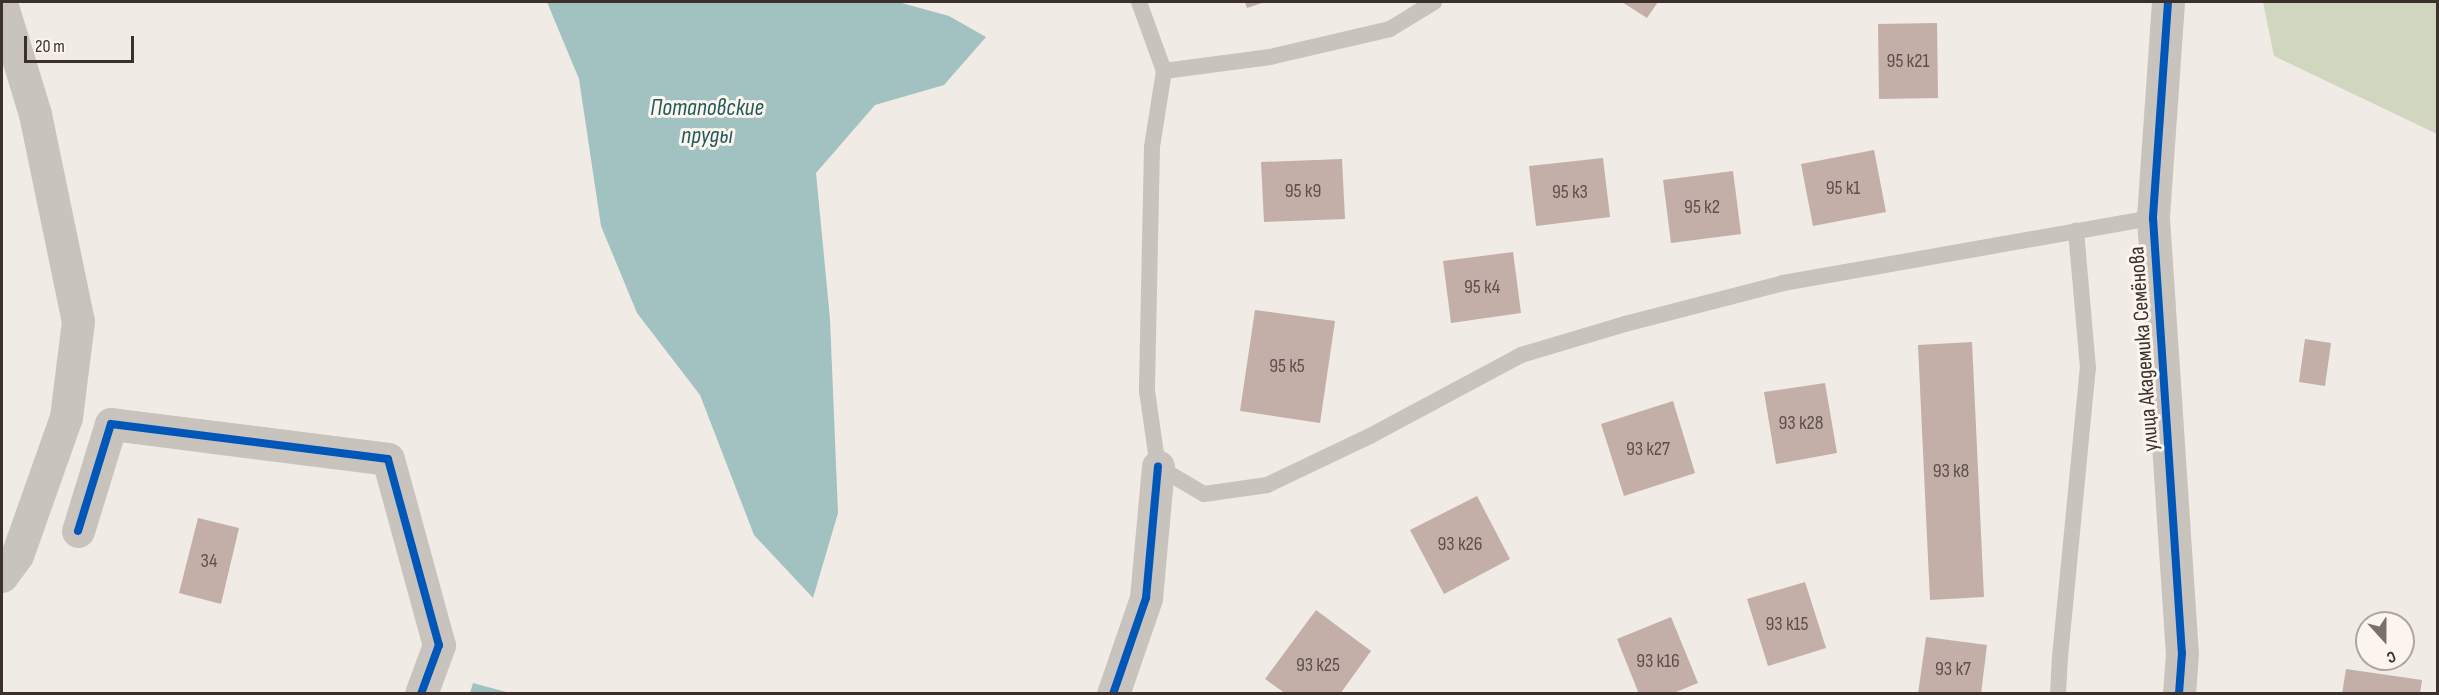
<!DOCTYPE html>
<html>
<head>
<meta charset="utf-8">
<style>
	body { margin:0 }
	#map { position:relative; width:2439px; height:695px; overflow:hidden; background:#f0ebe5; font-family:"Sofia Sans Condensed",sans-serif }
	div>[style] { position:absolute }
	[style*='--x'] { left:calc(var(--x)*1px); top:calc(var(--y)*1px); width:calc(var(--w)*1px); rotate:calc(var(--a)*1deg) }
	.green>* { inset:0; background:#d1d6bf }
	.water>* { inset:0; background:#a1c2c1 }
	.building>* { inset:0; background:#c3afa7 }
	.lane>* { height:16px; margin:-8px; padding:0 8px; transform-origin:8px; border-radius:8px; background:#c9c3be }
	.street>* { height:33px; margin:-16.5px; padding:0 16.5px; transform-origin:16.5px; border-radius:16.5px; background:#c9c3be }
	.cycleway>* { height:8px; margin:-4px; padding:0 4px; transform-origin:4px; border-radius:4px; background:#0057b8 }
	span { translate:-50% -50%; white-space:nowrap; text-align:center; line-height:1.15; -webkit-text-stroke:6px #fbf5ee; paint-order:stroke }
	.number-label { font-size:20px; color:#5d504a }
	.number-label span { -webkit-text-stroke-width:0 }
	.street-label { font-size:22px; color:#3b302b }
	.water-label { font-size:24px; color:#1f5a5e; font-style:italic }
	.frame { position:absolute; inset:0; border:3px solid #3b302b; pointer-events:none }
	.north { position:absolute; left:2355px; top:611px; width:60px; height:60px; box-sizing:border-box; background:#fbf5ee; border:2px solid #aea6a0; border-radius:50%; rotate:159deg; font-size:16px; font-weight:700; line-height:24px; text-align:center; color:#3b302b }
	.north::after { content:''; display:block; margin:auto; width:21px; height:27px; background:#7a716c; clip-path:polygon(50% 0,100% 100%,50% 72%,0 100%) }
	.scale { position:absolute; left:24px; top:36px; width:110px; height:27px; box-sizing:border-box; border:3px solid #3b302b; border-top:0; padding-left:8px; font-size:18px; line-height:21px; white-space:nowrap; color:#3b302b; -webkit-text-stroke:4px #fbf5ee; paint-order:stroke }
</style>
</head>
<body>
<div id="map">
	<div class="green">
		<div style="clip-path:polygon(2263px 2px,2437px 2px,2437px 134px,2274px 56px)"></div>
	</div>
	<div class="water">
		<div style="clip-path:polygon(547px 2px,898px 2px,949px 16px,986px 37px,944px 85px,875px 105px,816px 173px,830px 319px,838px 513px,813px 598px,754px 535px,700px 395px,637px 313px,601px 226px,579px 79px)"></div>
		<div style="clip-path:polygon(473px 683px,510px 693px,470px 693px)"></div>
	</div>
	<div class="building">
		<div style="clip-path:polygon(1245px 2px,1265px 2px,1247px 8px)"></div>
		<div style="clip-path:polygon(1622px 2px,1658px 2px,1647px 18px)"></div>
		<div style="clip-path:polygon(1937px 23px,1938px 98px,1879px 99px,1878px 24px)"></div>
		<div style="clip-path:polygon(1874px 150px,1886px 212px,1813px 226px,1801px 164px)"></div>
		<div style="clip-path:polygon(1603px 158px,1610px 217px,1536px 226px,1529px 166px)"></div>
		<div style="clip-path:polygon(1342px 159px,1345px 219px,1264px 222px,1261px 162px)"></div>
		<div style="clip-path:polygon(1733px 171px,1741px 234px,1671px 243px,1663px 180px)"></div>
		<div style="clip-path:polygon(1513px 252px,1521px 313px,1451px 323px,1443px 261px)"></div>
		<div style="clip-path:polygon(1255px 310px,1335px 321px,1320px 423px,1240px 411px)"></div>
		<div style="clip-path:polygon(2305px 339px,2331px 343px,2325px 386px,2299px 382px)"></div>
		<div style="clip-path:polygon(1972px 342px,1984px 597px,1930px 600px,1918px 345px)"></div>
		<div style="clip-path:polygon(1825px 383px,1837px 453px,1776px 464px,1764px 392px)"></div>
		<div style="clip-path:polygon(1673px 401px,1695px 473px,1624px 496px,1601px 424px)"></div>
		<div style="clip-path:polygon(1477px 496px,1510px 559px,1444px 594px,1410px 530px)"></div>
		<div style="clip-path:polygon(198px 518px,239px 528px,221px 604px,179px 593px)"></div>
		<div style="clip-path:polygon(1805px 582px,1826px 648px,1768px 666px,1747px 599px)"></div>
		<div style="clip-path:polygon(1316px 610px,1371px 651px,1340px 694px,1286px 694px,1265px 679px)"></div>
		<div style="clip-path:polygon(1671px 617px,1698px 683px,1671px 694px,1639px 694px,1617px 639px)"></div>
		<div style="clip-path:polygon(1926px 637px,1987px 645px,1981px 694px,1918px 694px)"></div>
		<div style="clip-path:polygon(2346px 669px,2422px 680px,2420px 694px,2342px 694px)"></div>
	</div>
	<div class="lane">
		<div style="--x:1139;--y:2;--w:73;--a:70.1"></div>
		<div style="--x:1164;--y:71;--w:77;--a:99"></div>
		<div style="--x:1152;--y:147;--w:244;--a:91.2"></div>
		<div style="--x:1147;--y:391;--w:77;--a:81.8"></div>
		<div style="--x:1158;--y:467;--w:53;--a:30.4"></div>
		<div style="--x:1204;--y:494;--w:64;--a:-8.1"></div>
		<div style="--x:1267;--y:485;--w:114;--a:-25.4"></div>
		<div style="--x:1370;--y:436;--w:171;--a:-28.2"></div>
		<div style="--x:1521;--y:355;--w:109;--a:-16.6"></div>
		<div style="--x:1625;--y:324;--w:163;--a:-14.5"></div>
		<div style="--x:1783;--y:283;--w:376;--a:-10"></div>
		<div style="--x:1164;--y:71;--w:107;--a:-7.5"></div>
		<div style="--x:1270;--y:57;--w:123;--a:-13.1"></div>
		<div style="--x:1390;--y:29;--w:52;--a:-31.5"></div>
		<div style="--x:2058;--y:694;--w:37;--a:-87"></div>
		<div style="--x:2060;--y:657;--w:290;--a:-84.5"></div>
		<div style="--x:2088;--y:368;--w:138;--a:-95"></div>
	</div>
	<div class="street">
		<div style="--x:2168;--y:2;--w:217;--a:94"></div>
		<div style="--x:2153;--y:218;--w:436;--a:86.2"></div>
		<div style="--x:2182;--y:653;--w:41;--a:94.2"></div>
		<div style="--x:2;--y:6;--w:113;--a:73"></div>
		<div style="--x:35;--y:114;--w:211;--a:78.3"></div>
		<div style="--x:78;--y:321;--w:97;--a:97.1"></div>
		<div style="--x:66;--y:417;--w:146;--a:109.5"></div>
		<div style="--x:17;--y:555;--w:26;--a:126"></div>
		<div style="--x:78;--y:531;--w:112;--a:-72.9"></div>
		<div style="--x:111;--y:424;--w:279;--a:7.2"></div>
		<div style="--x:388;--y:459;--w:193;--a:74.7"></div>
		<div style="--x:439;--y:645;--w:52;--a:110.2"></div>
		<div style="--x:1113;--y:694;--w:102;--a:-71"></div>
		<div style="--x:1146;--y:598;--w:132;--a:-84.8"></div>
	</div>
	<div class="cycleway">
		<div style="--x:2168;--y:2;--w:217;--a:94"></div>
		<div style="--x:2153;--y:218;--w:436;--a:86.2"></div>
		<div style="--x:2182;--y:653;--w:41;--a:94.2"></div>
		<div style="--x:78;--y:531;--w:112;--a:-72.9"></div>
		<div style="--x:111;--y:424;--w:279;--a:7.2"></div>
		<div style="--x:388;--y:459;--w:193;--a:74.7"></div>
		<div style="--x:439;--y:645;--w:52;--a:110.2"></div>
		<div style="--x:1113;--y:694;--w:102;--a:-71"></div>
		<div style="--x:1146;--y:598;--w:132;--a:-84.8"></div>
	</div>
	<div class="number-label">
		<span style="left:1908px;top:61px">95 к21</span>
		<span style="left:1843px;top:188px">95 к1</span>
		<span style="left:1303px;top:191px">95 к9</span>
		<span style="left:1570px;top:192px">95 к3</span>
		<span style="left:1702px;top:207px">95 к2</span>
		<span style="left:1482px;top:287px">95 к4</span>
		<span style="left:1287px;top:366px">95 к5</span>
		<span style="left:1801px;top:423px">93 к28</span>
		<span style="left:1648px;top:449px">93 к27</span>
		<span style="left:1951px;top:471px">93 к8</span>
		<span style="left:1460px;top:544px">93 к26</span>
		<span style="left:209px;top:561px">34</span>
		<span style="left:1787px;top:624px">93 к15</span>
		<span style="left:1658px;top:661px">93 к16</span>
		<span style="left:1318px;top:665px">93 к25</span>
		<span style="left:1953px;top:669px">93 к7</span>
	</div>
	<div class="street-label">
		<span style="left:2144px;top:349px;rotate:-94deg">улица Академика Семёнова</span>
	</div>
	<div class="water-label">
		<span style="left:707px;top:122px">Потаповские<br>пруды</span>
	</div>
	<div class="frame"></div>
	<div class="north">С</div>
	<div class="scale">20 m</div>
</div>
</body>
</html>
